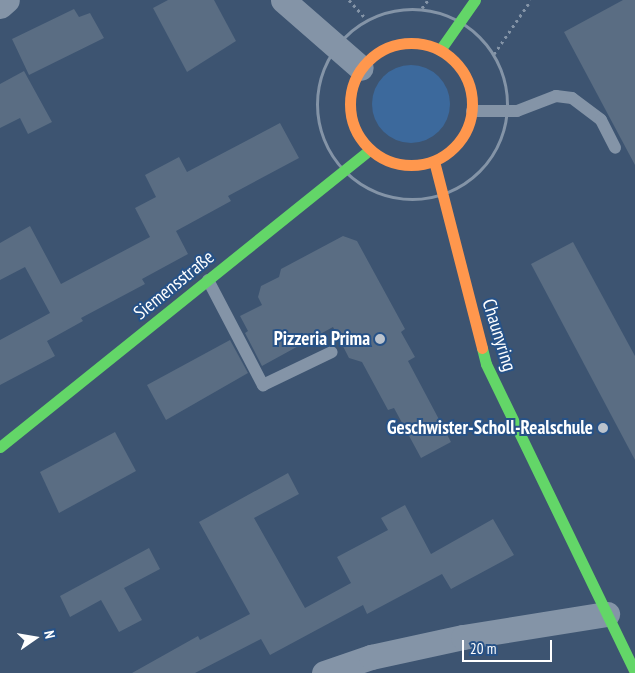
<!DOCTYPE html>
<html>
<head>
<meta charset="utf-8">
<style>
	body { margin:0 }
	#map { position:relative; width:635px; height:673px; overflow:hidden; background:#3d5471; font-family:"PT Sans Narrow",sans-serif }
	div>[style] { position:absolute }
	[style*='--x'] { left:calc(var(--x)*1px); top:calc(var(--y)*1px); width:calc(var(--w)*1px); rotate:calc(var(--a)*1deg) }
	.green>* { inset:0; background:#3c699c }
	.round { border-radius:50% }
	.building>* { inset:0; background:#5a6d83 }
	.path>* { height:3px; margin-top:-1.5px; transform-origin:0; background:repeating-linear-gradient(90deg,#8494a7 0 2.5px,transparent 0 6.5px) }
	.path>.ring { margin:-1.5px; padding:0; box-sizing:content-box; background:none; border:3px solid #8494a7; border-radius:50% }
	.lane>* { height:12px; margin:-6px; padding:0 6px; transform-origin:6px; border-radius:6px; background:#8494a7 }
	.street>* { height:25px; margin:-12.5px; padding:0 12.5px; transform-origin:12.5px; border-radius:12.5px; background:#8494a7 }
	.fast>* { height:11px; margin:-5.5px; padding:0 5.5px; transform-origin:5.5px; border-radius:5.5px; background:#63d668 }
	.slow>* { height:11px; margin:-5.5px; padding:0 5.5px; transform-origin:5.5px; border-radius:5.5px; background:#ff974d }
	.slow>.ring { margin:-5.5px; padding:0; box-sizing:content-box; background:none; border:11px solid #ff974d; border-radius:50% }
	.dots>* { width:14px; height:14px; translate:-50% -50%; box-sizing:border-box; border:2px solid #275287; border-radius:50% }
	span { translate:-50% -50%; white-space:nowrap; text-align:center; line-height:1.15; -webkit-text-stroke:4px #275287; paint-order:stroke }
	.street-label { font-size:19px; color:#fff }
	.poi-label { font-size:19px; color:#fff; font-weight:700 }
	.right { translate:-100% -50%; text-align:right }
	.north { position:absolute; left:10px; top:613px; width:50px; height:50px; -webkit-text-stroke:4px #275287; paint-order:stroke; rotate:77deg; font-size:14px; font-weight:700; line-height:20px; text-align:center; color:#fff }
	.north::after { content:''; display:block; margin:auto; width:18px; height:22px; background:#fff; clip-path:polygon(50% 0,100% 100%,50% 72%,0 100%) }
	.scale { position:absolute; left:462px; top:640px; width:90px; height:22px; box-sizing:border-box; border:2px solid #fff; border-top:0; padding-left:6px; font-size:15px; line-height:18px; white-space:nowrap; color:#fff; -webkit-text-stroke:4px #275287; paint-order:stroke }
</style>
</head>
<body>
<div id="map">
	<div class="green">
		<div class="round" style="left:372px;top:65px;width:78px;height:78px"></div>
	</div>
	<div class="building">
		<div style="clip-path:polygon(168px 0,214px 0,236px 41px,187px 72px,153px 8px)"></div>
		<div style="clip-path:polygon(623px 0,635px 0,635px 165px,564px 32px)"></div>
		<div style="clip-path:polygon(74px 9px,79px 17px,90px 13px,104px 38px,29px 75px,12px 39px)"></div>
		<div style="clip-path:polygon(24px 71px,52px 122px,28px 134px,20px 118px,0 128px,0 84px)"></div>
		<div style="clip-path:polygon(280px 123px,299px 158px,228px 196px,231px 201px,176px 231px,188px 254px,142px 279px,145px 284px,81px 318px,83px 321px,47px 341px,55px 356px,0 385px,0 340px,50px 313px,25px 267px,0 280px,0 243px,30px 226px,61px 284px,150px 237px,135px 208px,156px 197px,145px 175px,179px 157px,187px 172px)"></div>
		<div style="clip-path:polygon(343px 236px,357px 241px,405px 329px,401px 332px,415px 357px,408px 361px,451px 442px,421px 458px,394px 408px,388px 410px,362px 362px,349px 358px,333px 327px,262px 366px,245px 333px,248px 331px,240px 316px,262px 305px,258px 297px,261px 286px,279px 277px,281px 269px)"></div>
		<div style="clip-path:polygon(573px 242px,635px 356px,635px 460px,531px 264px)"></div>
		<div style="clip-path:polygon(230px 340px,248px 373px,166px 420px,147px 385px)"></div>
		<div style="clip-path:polygon(115px 432px,136px 471px,59px 513px,40px 472px)"></div>
		<div style="clip-path:polygon(288px 473px,299px 494px,254px 518px,305px 608px,351px 583px,337px 557px,388px 530px,381px 518px,405px 505px,431px 554px,493px 519px,514px 555px,451px 589px,442px 574px,367px 614px,363px 605px,270px 655px,261px 639px,195px 673px,132px 673px,198px 636px,200px 640px,250px 614px,199px 522px)"></div>
		<div style="clip-path:polygon(149px 548px,160px 569px,124px 588px,142px 620px,119px 632px,101px 600px,70px 617px,60px 596px)"></div>
	</div>
	<div class="path">
		<div style="--x:349;--y:0;--w:25;--a:48"></div>
		<div style="--x:422;--y:8;--w:10;--a:-53"></div>
		<div class="ring" style="left:317px;top:9px;width:187px;height:187px"></div>
		<div style="--x:494;--y:54;--w:65;--a:-55.6"></div>
	</div>
	<div class="lane">
		<div style="--x:472;--y:111;--w:45;--a:0"></div>
		<div style="--x:517;--y:111;--w:42;--a:-21"></div>
		<div style="--x:556;--y:96;--w:16;--a:7"></div>
		<div style="--x:572;--y:98;--w:36;--a:37"></div>
		<div style="--x:601;--y:120;--w:31;--a:63"></div>
		<div style="--x:208;--y:280;--w:119;--a:62.4"></div>
		<div style="--x:263;--y:385;--w:76;--a:-25.6"></div>
	</div>
	<div class="street">
		<div style="--x:283;--y:0;--w:103;--a:41.1"></div>
		<div style="--x:0;--y:6;--w:9;--a:-41"></div>
		<div style="--x:324;--y:673;--w:50;--a:-18.8"></div>
		<div style="--x:371;--y:657;--w:94;--a:-12.3"></div>
		<div style="--x:463;--y:637;--w:146;--a:-9.1"></div>
	</div>
	<div class="fast">
		<div style="--x:440;--y:50;--w:61;--a:-55"></div>
		<div style="--x:482;--y:348;--w:16;--a:76"></div>
		<div style="--x:486;--y:364;--w:342;--a:64.2"></div>
		<div style="--x:0;--y:447;--w:474;--a:-38.8"></div>
	</div>
	<div class="slow">
		<div class="ring" style="left:350px;top:43px;width:111px;height:111px"></div>
		<div style="--x:434;--y:161;--w:193;--a:75.6"></div>
	</div>
	<div class="dots">
		<div style="left:380px;top:339px;background:#bbc3cd"></div>
		<div style="left:603px;top:428px;background:#bbc3cd"></div>
	</div>
	<div class="street-label">
		<span style="left:174px;top:285px;rotate:-39deg">Siemensstraße</span>
		<span style="left:499px;top:335px;rotate:73deg">Chaunyring</span>
	</div>
	<div class="poi-label">
		<span class="right" style="left:370px;top:339px">Pizzeria Prima</span>
		<span class="right" style="left:593px;top:428px">Geschwister-Scholl-Realschule</span>
	</div>
	<div class="north">N</div>
	<div class="scale">20 m</div>
</div>
</body>
</html>
